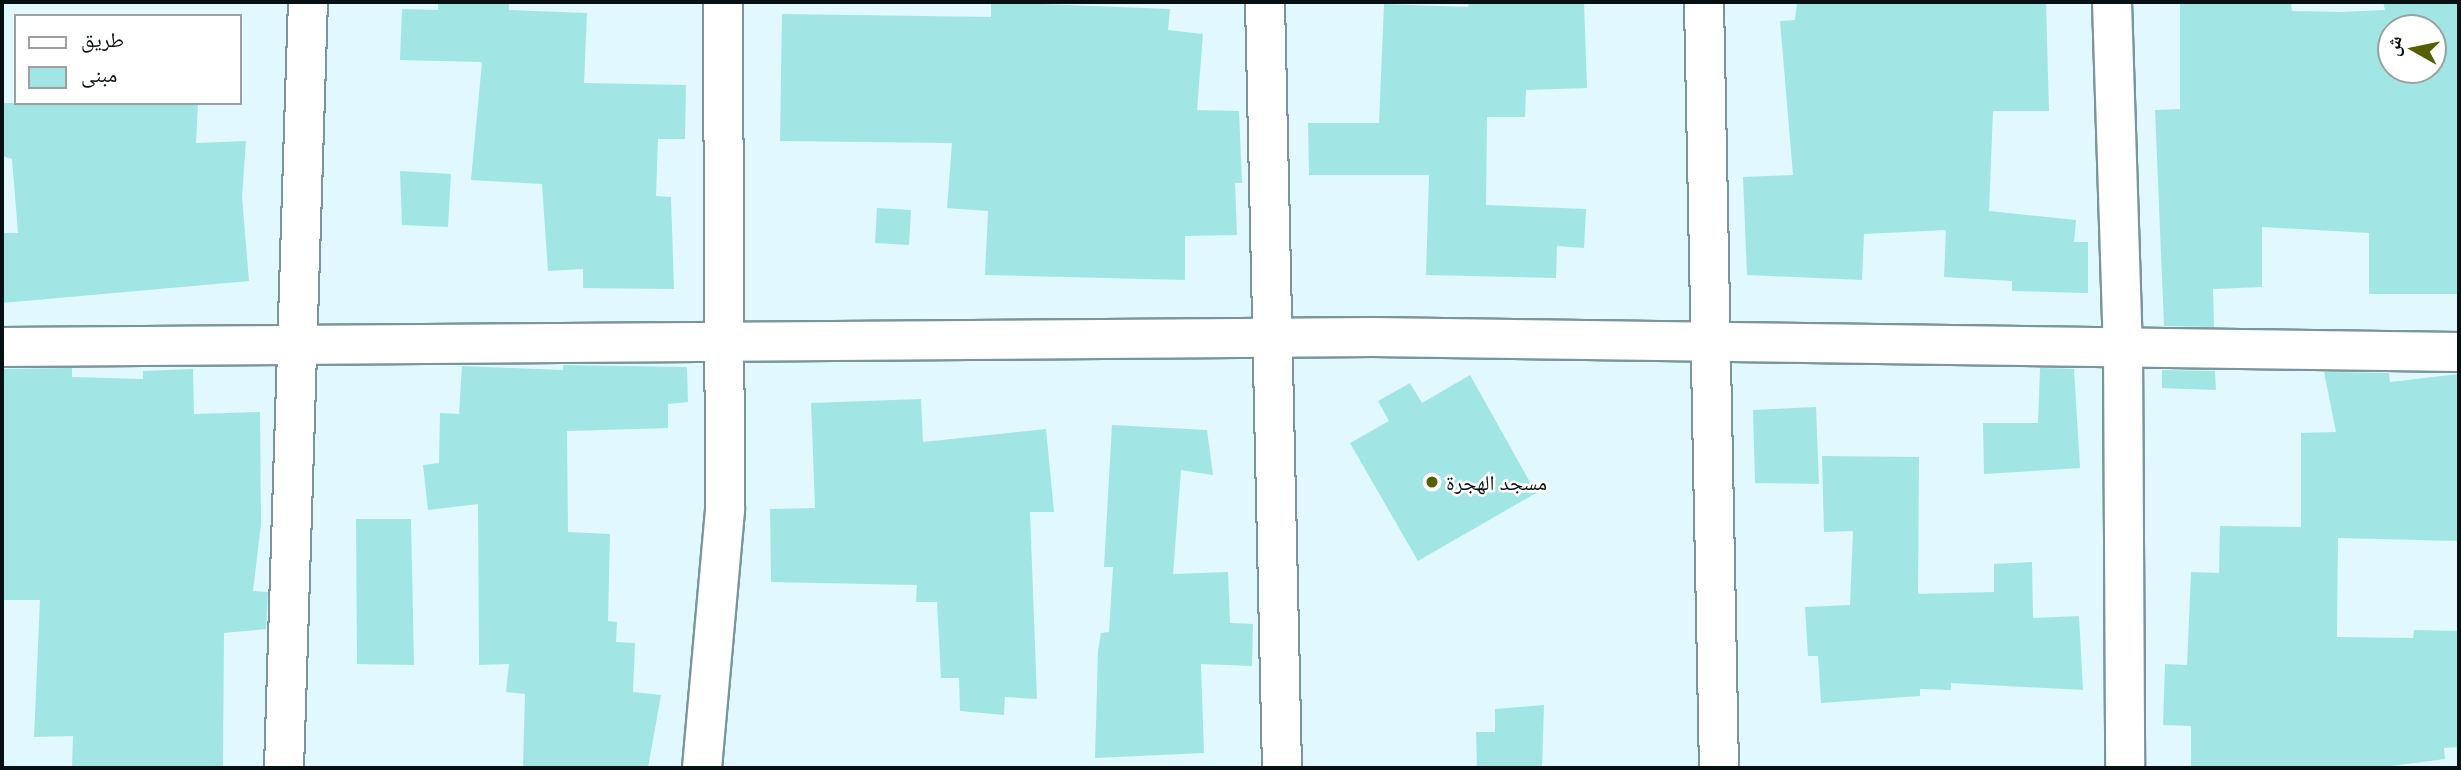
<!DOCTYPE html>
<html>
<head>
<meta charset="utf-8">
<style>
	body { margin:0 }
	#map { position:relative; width:2461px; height:770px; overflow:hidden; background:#e0f8fe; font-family:"Golos Text","Noto Naskh Arabic",sans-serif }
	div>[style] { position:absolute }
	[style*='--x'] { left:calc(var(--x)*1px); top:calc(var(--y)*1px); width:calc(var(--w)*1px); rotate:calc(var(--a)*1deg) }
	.building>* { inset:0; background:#a1e6e5 }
	.roads { filter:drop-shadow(2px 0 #7a959c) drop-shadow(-2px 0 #7a959c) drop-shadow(0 2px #7a959c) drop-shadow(0 -2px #7a959c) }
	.street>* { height:38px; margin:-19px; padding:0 19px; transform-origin:19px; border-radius:19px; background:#fff }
	.dots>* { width:19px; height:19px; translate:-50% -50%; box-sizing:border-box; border:4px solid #fff; border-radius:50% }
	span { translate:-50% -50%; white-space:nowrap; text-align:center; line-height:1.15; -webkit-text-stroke:5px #fff; paint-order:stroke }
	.poi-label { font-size:21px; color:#071113 }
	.left { translate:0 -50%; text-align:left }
	.frame { position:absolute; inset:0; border:4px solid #071113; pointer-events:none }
	.legend { position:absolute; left:14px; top:14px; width:228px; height:91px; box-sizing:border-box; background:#fff; border:2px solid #9ca0a1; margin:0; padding:9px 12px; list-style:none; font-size:21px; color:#071113 }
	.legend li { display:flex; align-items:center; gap:14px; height:35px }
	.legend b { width:35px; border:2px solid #9ca0a1 }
	.north { position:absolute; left:2377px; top:14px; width:70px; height:70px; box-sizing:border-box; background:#fff; border:2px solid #9ca0a1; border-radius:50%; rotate:279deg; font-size:19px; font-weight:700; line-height:28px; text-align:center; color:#071113 }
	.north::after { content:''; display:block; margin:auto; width:24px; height:32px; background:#546000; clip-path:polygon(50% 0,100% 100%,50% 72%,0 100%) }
</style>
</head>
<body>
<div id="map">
	<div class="building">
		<div style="clip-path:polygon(438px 2px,509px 2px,509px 10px,587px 13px,584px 83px,686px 85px,685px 139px,658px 139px,656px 196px,671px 197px,674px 289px,583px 288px,583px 269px,548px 271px,542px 184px,471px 180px,482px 62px,400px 60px,402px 9px,438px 10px)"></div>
		<div style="clip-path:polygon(991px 2px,1170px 9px,1168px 30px,1203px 34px,1197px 110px,1239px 111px,1242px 183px,1235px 183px,1237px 235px,1185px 236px,1185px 280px,985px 275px,988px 211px,947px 208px,952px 143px,780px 141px,782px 14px,991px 17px)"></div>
		<div style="clip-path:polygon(1469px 2px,1584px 2px,1587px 88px,1526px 90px,1525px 117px,1487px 117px,1486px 205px,1586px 209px,1584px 248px,1557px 246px,1556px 278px,1426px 275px,1429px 175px,1309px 175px,1308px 123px,1379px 123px,1384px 4px,1468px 7px)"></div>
		<div style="clip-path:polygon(1797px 2px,2046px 2px,2049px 111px,1993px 111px,1989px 211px,2076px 220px,2074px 242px,2088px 242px,2088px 293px,2012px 291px,2012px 281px,1944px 277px,1946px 230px,1864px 234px,1862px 280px,1747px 275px,1743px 177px,1793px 175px,1780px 21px,1795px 20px)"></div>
		<div style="clip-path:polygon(evenodd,2180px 2px,2291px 2px,2292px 11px,2341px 12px,2385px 10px,2383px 2px,2459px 2px,2459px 294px,2369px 294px,2369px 233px,2262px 227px,2262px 287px,2213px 289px,2214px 327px,2164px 326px,2155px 110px,2180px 109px,2180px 2px,2391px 28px,2433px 28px,2433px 70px,2391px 70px,2391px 28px)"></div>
		<div style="clip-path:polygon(2px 103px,198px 103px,196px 143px,246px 141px,242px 197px,249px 281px,2px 303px,2px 233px,18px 233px,12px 159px,2px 156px)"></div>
		<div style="clip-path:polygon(400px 171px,451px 174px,448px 227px,402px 225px)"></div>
		<div style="clip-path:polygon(877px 208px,911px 210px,909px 245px,875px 243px)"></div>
		<div style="clip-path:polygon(563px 365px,687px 367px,688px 402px,668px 404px,668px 428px,567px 431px,568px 532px,610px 534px,608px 621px,617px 622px,616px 642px,635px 643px,633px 692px,661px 695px,648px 768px,523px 768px,525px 694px,506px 692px,509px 664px,479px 665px,478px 504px,428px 510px,423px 465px,439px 463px,440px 413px,459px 414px,462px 366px,563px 370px)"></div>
		<div style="clip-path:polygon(72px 368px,72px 377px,143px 379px,143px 371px,193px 369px,194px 414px,260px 412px,261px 524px,253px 591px,268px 592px,266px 629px,224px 633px,223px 768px,72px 768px,73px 736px,34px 737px,40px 600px,2px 600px,2px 369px)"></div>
		<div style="clip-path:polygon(2040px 368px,2074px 369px,2080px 468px,1984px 474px,1983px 423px,2038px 423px)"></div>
		<div style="clip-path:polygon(2162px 370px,2215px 371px,2216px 390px,2162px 388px)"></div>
		<div style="clip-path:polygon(2324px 372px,2389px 373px,2390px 382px,2459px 374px,2459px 541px,2338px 538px,2337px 637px,2413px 638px,2414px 630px,2459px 631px,2459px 747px,2444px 748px,2445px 759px,2376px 768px,2191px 768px,2191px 726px,2163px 725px,2165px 664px,2187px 665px,2191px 572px,2219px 573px,2220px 526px,2301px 527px,2301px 433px,2336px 432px)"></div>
		<div style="clip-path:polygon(1470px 375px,1536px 493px,1418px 561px,1350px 443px,1389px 421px,1378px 401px,1410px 383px,1422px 403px)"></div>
		<div style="clip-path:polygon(921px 399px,923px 442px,1046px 429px,1054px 512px,1030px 512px,1037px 699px,1005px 697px,1004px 715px,960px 711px,959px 678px,941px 678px,937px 602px,916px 602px,917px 585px,771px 582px,770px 509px,815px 508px,811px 403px)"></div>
		<div style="clip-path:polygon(1816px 407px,1819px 484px,1755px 483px,1753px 410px)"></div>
		<div style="clip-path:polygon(1112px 425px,1207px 430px,1213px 475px,1181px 470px,1173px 574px,1228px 572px,1230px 623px,1253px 624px,1252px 666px,1201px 664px,1204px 753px,1095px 758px,1098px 651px,1101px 633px,1109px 632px,1113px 567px,1104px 567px)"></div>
		<div style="clip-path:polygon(1822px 456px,1919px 457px,1918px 594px,1994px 592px,1994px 564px,2032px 562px,2033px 618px,2079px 616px,2083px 690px,1951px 683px,1951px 690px,1920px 689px,1920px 696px,1821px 703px,1818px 656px,1808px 656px,1805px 607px,1850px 605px,1853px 531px,1824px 532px)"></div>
		<div style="clip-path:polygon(356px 519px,411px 519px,414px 665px,357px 664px)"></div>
		<div style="clip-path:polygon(1544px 705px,1542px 768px,1477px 768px,1476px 732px,1495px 732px,1495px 709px)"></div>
	</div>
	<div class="roads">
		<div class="street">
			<div style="--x:1265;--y:2;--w:766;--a:88.73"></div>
			<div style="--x:1704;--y:2;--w:766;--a:88.88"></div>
			<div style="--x:2112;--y:2;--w:346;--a:88.2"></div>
			<div style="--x:2123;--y:348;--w:420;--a:89.7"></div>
			<div style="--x:2;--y:347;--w:1371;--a:-0.42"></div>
			<div style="--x:1373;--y:337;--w:1086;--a:0.79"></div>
			<div style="--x:284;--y:768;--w:766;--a:-88.21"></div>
			<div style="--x:702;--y:768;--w:259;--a:-84.9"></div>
			<div style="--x:725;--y:510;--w:508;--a:-90.23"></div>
		</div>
	</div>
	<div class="dots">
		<div style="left:1432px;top:482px;background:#546000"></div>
	</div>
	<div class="poi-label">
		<span class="left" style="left:1446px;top:482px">مسجد الهجرة</span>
	</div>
	<div class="frame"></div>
	<ul class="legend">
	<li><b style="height:9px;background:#fff"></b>طريق</li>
	<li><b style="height:19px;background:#a1e6e5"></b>مبنى</li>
	</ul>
	<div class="north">ش</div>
</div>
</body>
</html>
